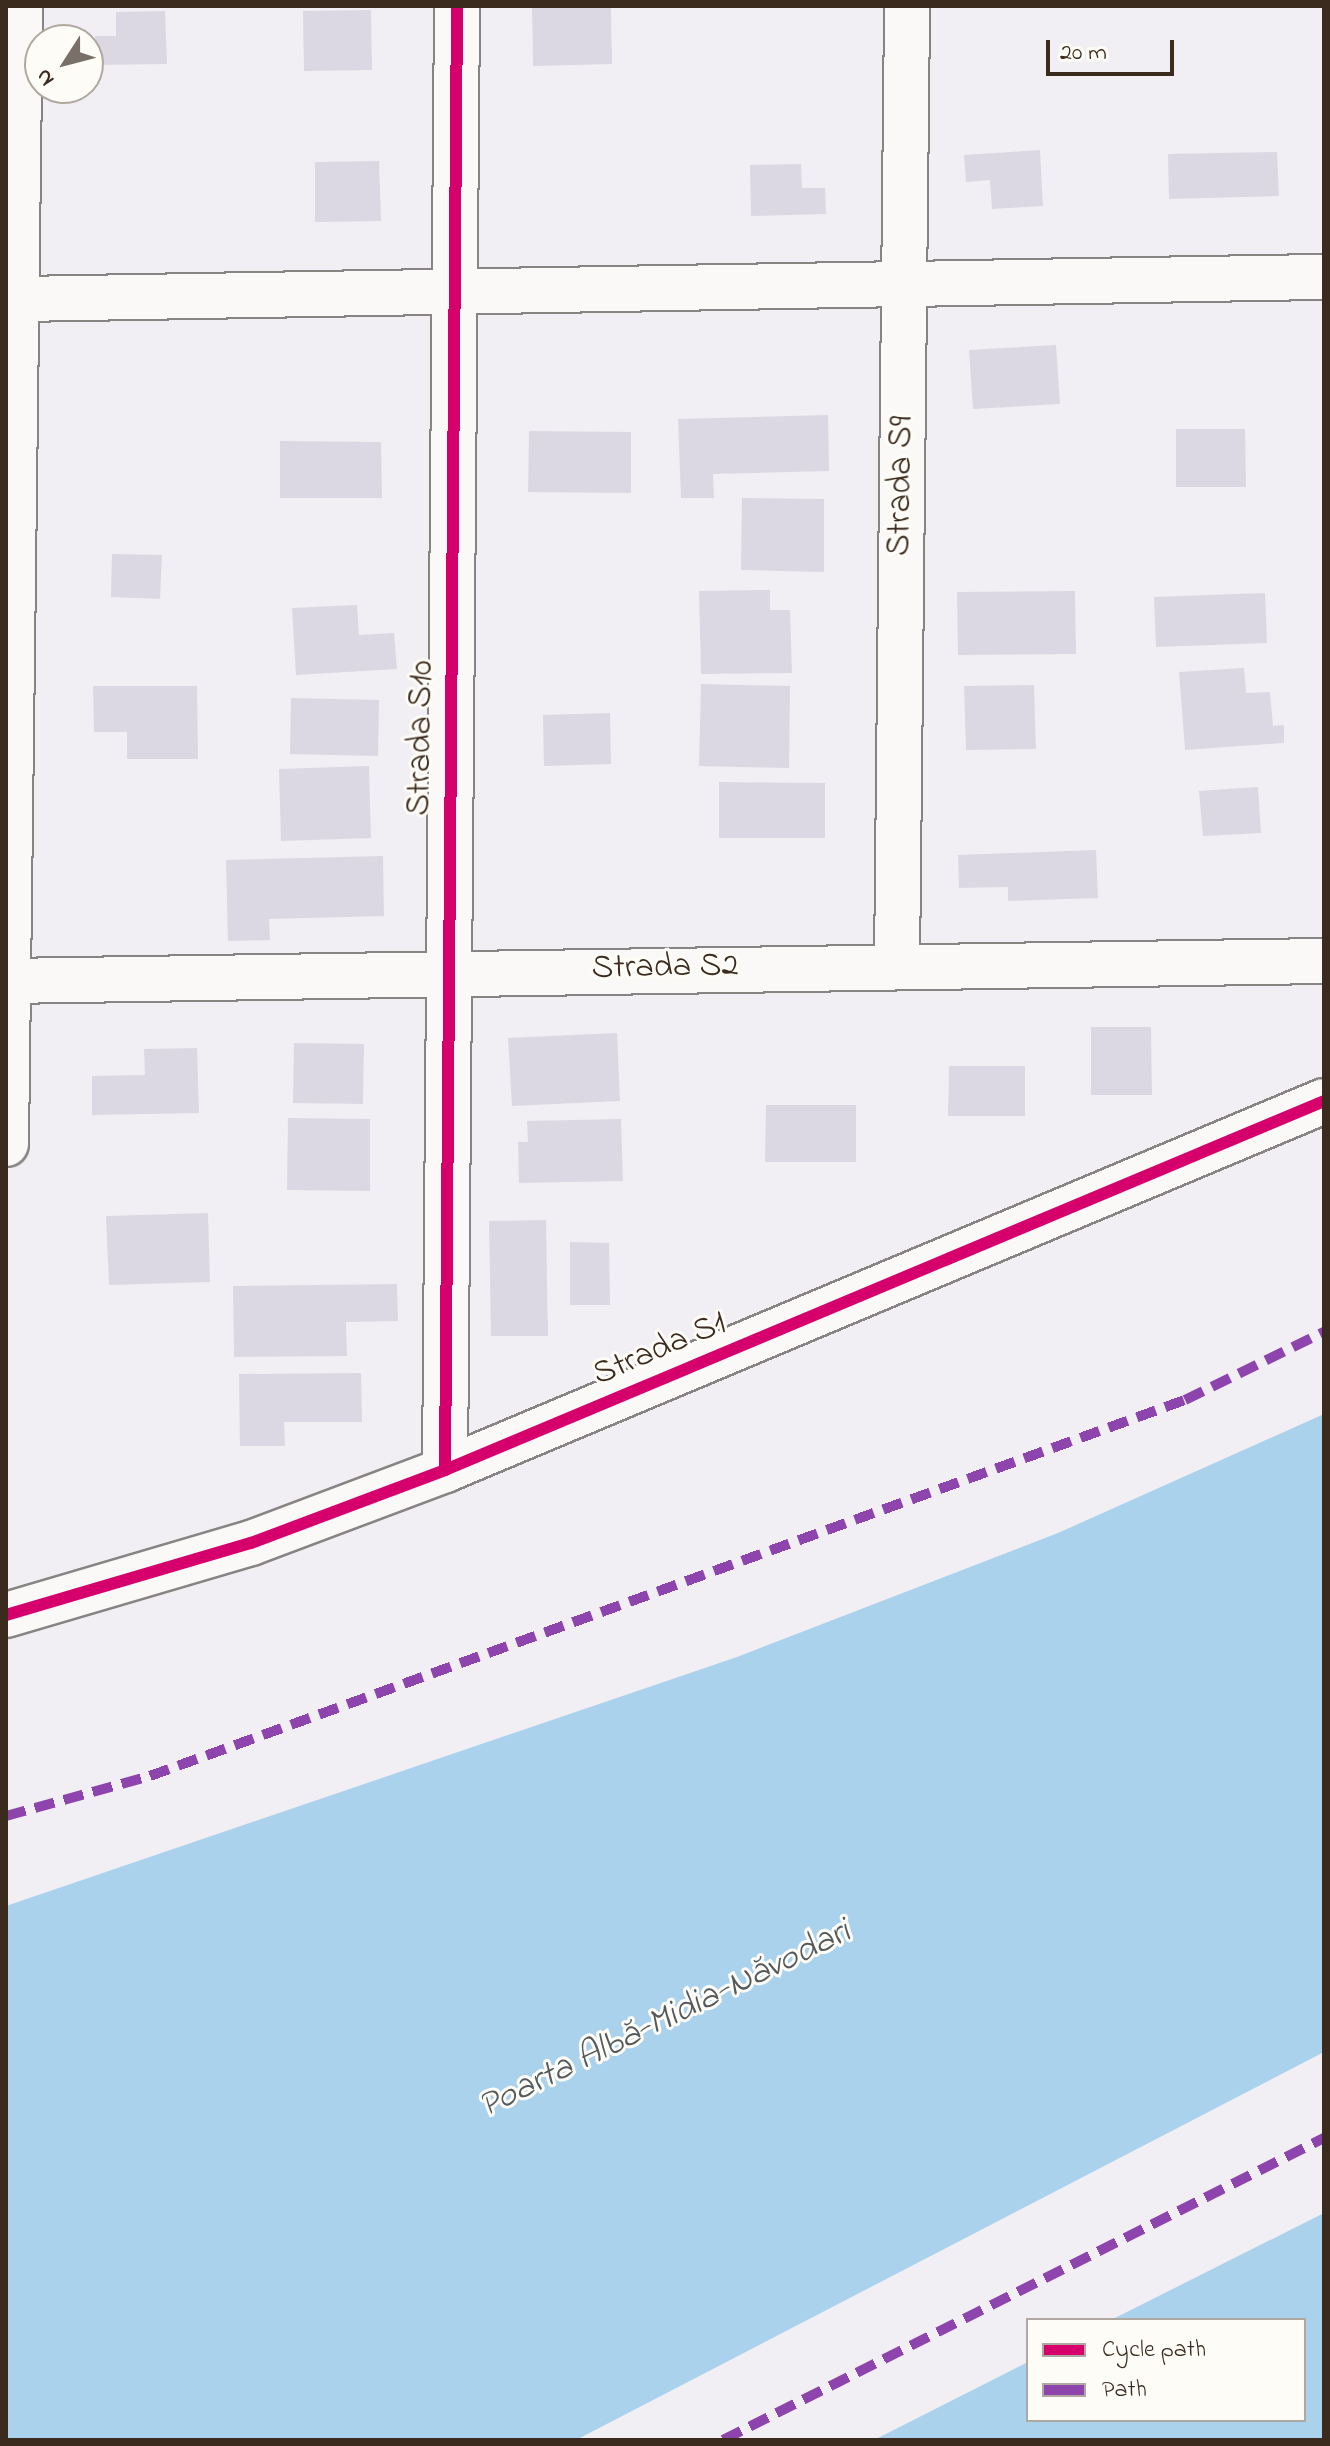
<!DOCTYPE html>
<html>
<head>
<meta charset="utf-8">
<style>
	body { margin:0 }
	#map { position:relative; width:1330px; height:2446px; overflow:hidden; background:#f1eff3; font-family:"Indie Flower",sans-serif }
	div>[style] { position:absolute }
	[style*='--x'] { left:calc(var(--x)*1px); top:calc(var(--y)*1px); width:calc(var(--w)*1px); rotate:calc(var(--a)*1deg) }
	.water>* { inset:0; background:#aad2ed }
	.building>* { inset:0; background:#dcd8e3 }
	.roads { filter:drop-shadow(2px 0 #888483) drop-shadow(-2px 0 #888483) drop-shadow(0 2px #888483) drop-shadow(0 -2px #888483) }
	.minor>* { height:44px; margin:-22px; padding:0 22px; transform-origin:22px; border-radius:22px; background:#faf9f8 }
	.quiet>* { height:10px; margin-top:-5px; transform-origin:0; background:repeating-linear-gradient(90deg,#8e44ad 0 20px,transparent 0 30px) }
	.cycleway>* { height:12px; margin:-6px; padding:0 6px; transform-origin:6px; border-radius:6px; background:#d6006c }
	span { translate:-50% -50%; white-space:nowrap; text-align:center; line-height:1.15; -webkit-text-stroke:6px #fdfcf7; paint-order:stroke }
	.street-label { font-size:34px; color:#3b2a1e }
	.water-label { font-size:36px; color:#53595c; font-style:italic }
	.frame { position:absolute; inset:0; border:8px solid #3b2a1e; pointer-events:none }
	.legend { position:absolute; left:1026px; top:2318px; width:280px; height:104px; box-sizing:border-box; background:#fdfcf7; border:2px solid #afa8a0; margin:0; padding:10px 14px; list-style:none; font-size:24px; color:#3b2a1e }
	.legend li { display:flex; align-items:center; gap:16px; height:40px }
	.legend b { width:40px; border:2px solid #afa8a0 }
	.north { position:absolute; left:24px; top:24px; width:80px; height:80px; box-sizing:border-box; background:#fdfcf7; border:2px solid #afa8a0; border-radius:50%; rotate:234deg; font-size:22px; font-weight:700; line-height:32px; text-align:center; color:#3b2a1e }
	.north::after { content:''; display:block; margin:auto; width:28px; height:36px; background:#7b6f69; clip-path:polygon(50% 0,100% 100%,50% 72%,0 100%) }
	.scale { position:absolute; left:1046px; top:40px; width:128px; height:36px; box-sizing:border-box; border:4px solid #3b2a1e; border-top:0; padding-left:10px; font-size:24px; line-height:28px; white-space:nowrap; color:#3b2a1e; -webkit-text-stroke:6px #fdfcf7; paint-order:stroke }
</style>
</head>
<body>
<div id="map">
	<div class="water">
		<div style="clip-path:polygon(1324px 1414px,1324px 2052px,576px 2440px,6px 2440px,6px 1906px,737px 1657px,1058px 1533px)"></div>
		<div style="clip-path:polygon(1324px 2213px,1324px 2440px,874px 2440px,1028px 2362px,1028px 2420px,1304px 2420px,1304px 2320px,1111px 2320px)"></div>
	</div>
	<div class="building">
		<div style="clip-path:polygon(532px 6px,611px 6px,612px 64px,533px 66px)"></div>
		<div style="clip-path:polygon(371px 10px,372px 70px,304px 71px,303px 11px)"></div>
		<div style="clip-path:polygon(165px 11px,167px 64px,96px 65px,95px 36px,116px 36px,116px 12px)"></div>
		<div style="clip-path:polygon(1040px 150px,1043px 206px,992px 209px,990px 180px,966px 182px,964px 155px)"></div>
		<div style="clip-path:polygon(1277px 152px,1279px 196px,1169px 199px,1168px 154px)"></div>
		<div style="clip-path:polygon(379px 161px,381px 221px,315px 222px,315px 162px)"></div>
		<div style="clip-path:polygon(801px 164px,802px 188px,825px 188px,826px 214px,751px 216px,750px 165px)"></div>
		<div style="clip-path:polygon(1056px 345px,1060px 404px,973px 409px,969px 350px)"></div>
		<div style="clip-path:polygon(828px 415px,829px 471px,713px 474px,714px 498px,681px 498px,678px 419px)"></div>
		<div style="clip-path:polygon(1176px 429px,1245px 429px,1246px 487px,1176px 487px)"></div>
		<div style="clip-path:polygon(529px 431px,631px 432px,631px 493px,528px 492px)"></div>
		<div style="clip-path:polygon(280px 441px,381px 442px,382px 498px,280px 498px)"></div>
		<div style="clip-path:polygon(742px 498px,824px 499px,824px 572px,741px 570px)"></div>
		<div style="clip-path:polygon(112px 554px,162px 555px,160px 599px,111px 597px)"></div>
		<div style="clip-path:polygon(770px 590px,770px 610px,790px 610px,792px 673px,701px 674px,699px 591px)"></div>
		<div style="clip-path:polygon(1075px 591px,1076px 654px,958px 655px,957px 592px)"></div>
		<div style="clip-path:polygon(1265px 593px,1267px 643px,1156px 647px,1154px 597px)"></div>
		<div style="clip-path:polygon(357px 605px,359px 635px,394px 633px,397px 669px,296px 675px,292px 608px)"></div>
		<div style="clip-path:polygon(1244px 668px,1246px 693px,1270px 692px,1273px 726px,1284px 725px,1284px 743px,1185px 750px,1179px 672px)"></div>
		<div style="clip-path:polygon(701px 684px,790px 686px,789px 768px,699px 766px)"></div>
		<div style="clip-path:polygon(1034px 685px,1036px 749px,966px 750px,964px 686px)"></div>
		<div style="clip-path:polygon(93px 686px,197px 686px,198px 759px,127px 759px,127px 732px,94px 732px)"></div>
		<div style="clip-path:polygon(291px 698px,379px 700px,378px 756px,290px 754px)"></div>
		<div style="clip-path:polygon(610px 713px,611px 764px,544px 766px,543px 715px)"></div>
		<div style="clip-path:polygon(369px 766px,371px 838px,281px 841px,279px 769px)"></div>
		<div style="clip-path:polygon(719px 782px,825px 783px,825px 838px,719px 838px)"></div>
		<div style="clip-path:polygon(1258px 787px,1261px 833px,1203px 836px,1199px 791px)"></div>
		<div style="clip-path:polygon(1096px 850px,1098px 898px,1008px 901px,1008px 887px,959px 888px,958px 855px)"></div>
		<div style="clip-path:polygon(383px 856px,384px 916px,269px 919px,270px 940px,228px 941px,226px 860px)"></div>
		<div style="clip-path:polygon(1091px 1027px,1151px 1027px,1152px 1095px,1091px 1095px)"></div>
		<div style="clip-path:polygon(617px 1033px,620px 1101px,512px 1106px,508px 1038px)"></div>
		<div style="clip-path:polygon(294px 1043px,364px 1044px,363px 1104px,293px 1103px)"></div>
		<div style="clip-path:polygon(197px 1048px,199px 1113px,92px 1115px,92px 1076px,145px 1075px,144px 1049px)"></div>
		<div style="clip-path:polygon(949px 1066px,1025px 1066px,1025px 1116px,948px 1116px)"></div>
		<div style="clip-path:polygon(766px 1105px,856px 1105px,856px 1162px,765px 1162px)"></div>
		<div style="clip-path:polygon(288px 1118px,370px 1119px,370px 1191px,287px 1190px)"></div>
		<div style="clip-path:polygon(621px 1119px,623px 1181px,519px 1183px,518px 1142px,528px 1142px,527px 1121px)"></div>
		<div style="clip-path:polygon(208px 1213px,210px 1282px,109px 1285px,106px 1216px)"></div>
		<div style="clip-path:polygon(546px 1220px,548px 1336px,491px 1336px,489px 1221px)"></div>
		<div style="clip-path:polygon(570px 1242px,609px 1243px,610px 1305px,570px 1305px)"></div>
		<div style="clip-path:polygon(397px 1284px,398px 1321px,346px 1322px,347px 1356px,234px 1357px,233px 1286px)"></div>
		<div style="clip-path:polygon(361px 1373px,362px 1422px,284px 1422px,285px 1446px,240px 1446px,239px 1374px)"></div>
	</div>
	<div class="roads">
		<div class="minor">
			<div style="--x:20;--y:299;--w:1304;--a:-0.97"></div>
			<div style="--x:897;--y:965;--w:959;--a:-89.4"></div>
			<div style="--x:6;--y:981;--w:1318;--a:-0.87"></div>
			<div style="--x:6;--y:1144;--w:1138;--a:-89.3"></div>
			<div style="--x:445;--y:1470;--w:1464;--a:-89.53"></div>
			<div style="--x:6;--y:1615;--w:255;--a:-16.4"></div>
			<div style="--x:251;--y:1543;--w:207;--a:-20.6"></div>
			<div style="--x:445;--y:1470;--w:953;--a:-22.77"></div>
		</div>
	</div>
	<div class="quiet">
		<div style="--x:6;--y:1816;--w:149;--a:-15.5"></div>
		<div style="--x:150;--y:1776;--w:1101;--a:-19.97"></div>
		<div style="--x:1185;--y:1400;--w:155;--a:-26.1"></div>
		<div style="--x:723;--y:2440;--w:673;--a:-26.68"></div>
	</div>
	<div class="cycleway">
		<div style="--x:445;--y:1470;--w:1464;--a:-89.53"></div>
		<div style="--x:6;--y:1615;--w:255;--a:-16.4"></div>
		<div style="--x:251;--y:1543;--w:207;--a:-20.6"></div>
		<div style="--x:445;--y:1470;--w:953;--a:-22.77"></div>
	</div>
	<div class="street-label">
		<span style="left:902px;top:486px;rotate:-89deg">Strada S9</span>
		<span style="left:422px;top:738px;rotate:-89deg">Strada S10</span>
		<span style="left:665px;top:968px;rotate:-1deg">Strada S2</span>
		<span style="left:660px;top:1350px;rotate:-23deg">Strada S1</span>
	</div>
	<div class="water-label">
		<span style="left:665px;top:2020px;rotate:-26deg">Poarta Albă-Midia-Năvodari</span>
	</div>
	<div class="frame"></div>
	<ul class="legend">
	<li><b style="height:10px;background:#d6006c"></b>Cycle path</li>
	<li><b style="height:10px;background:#8e44ad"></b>Path</li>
	</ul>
	<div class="north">N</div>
	<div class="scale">20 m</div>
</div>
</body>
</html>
